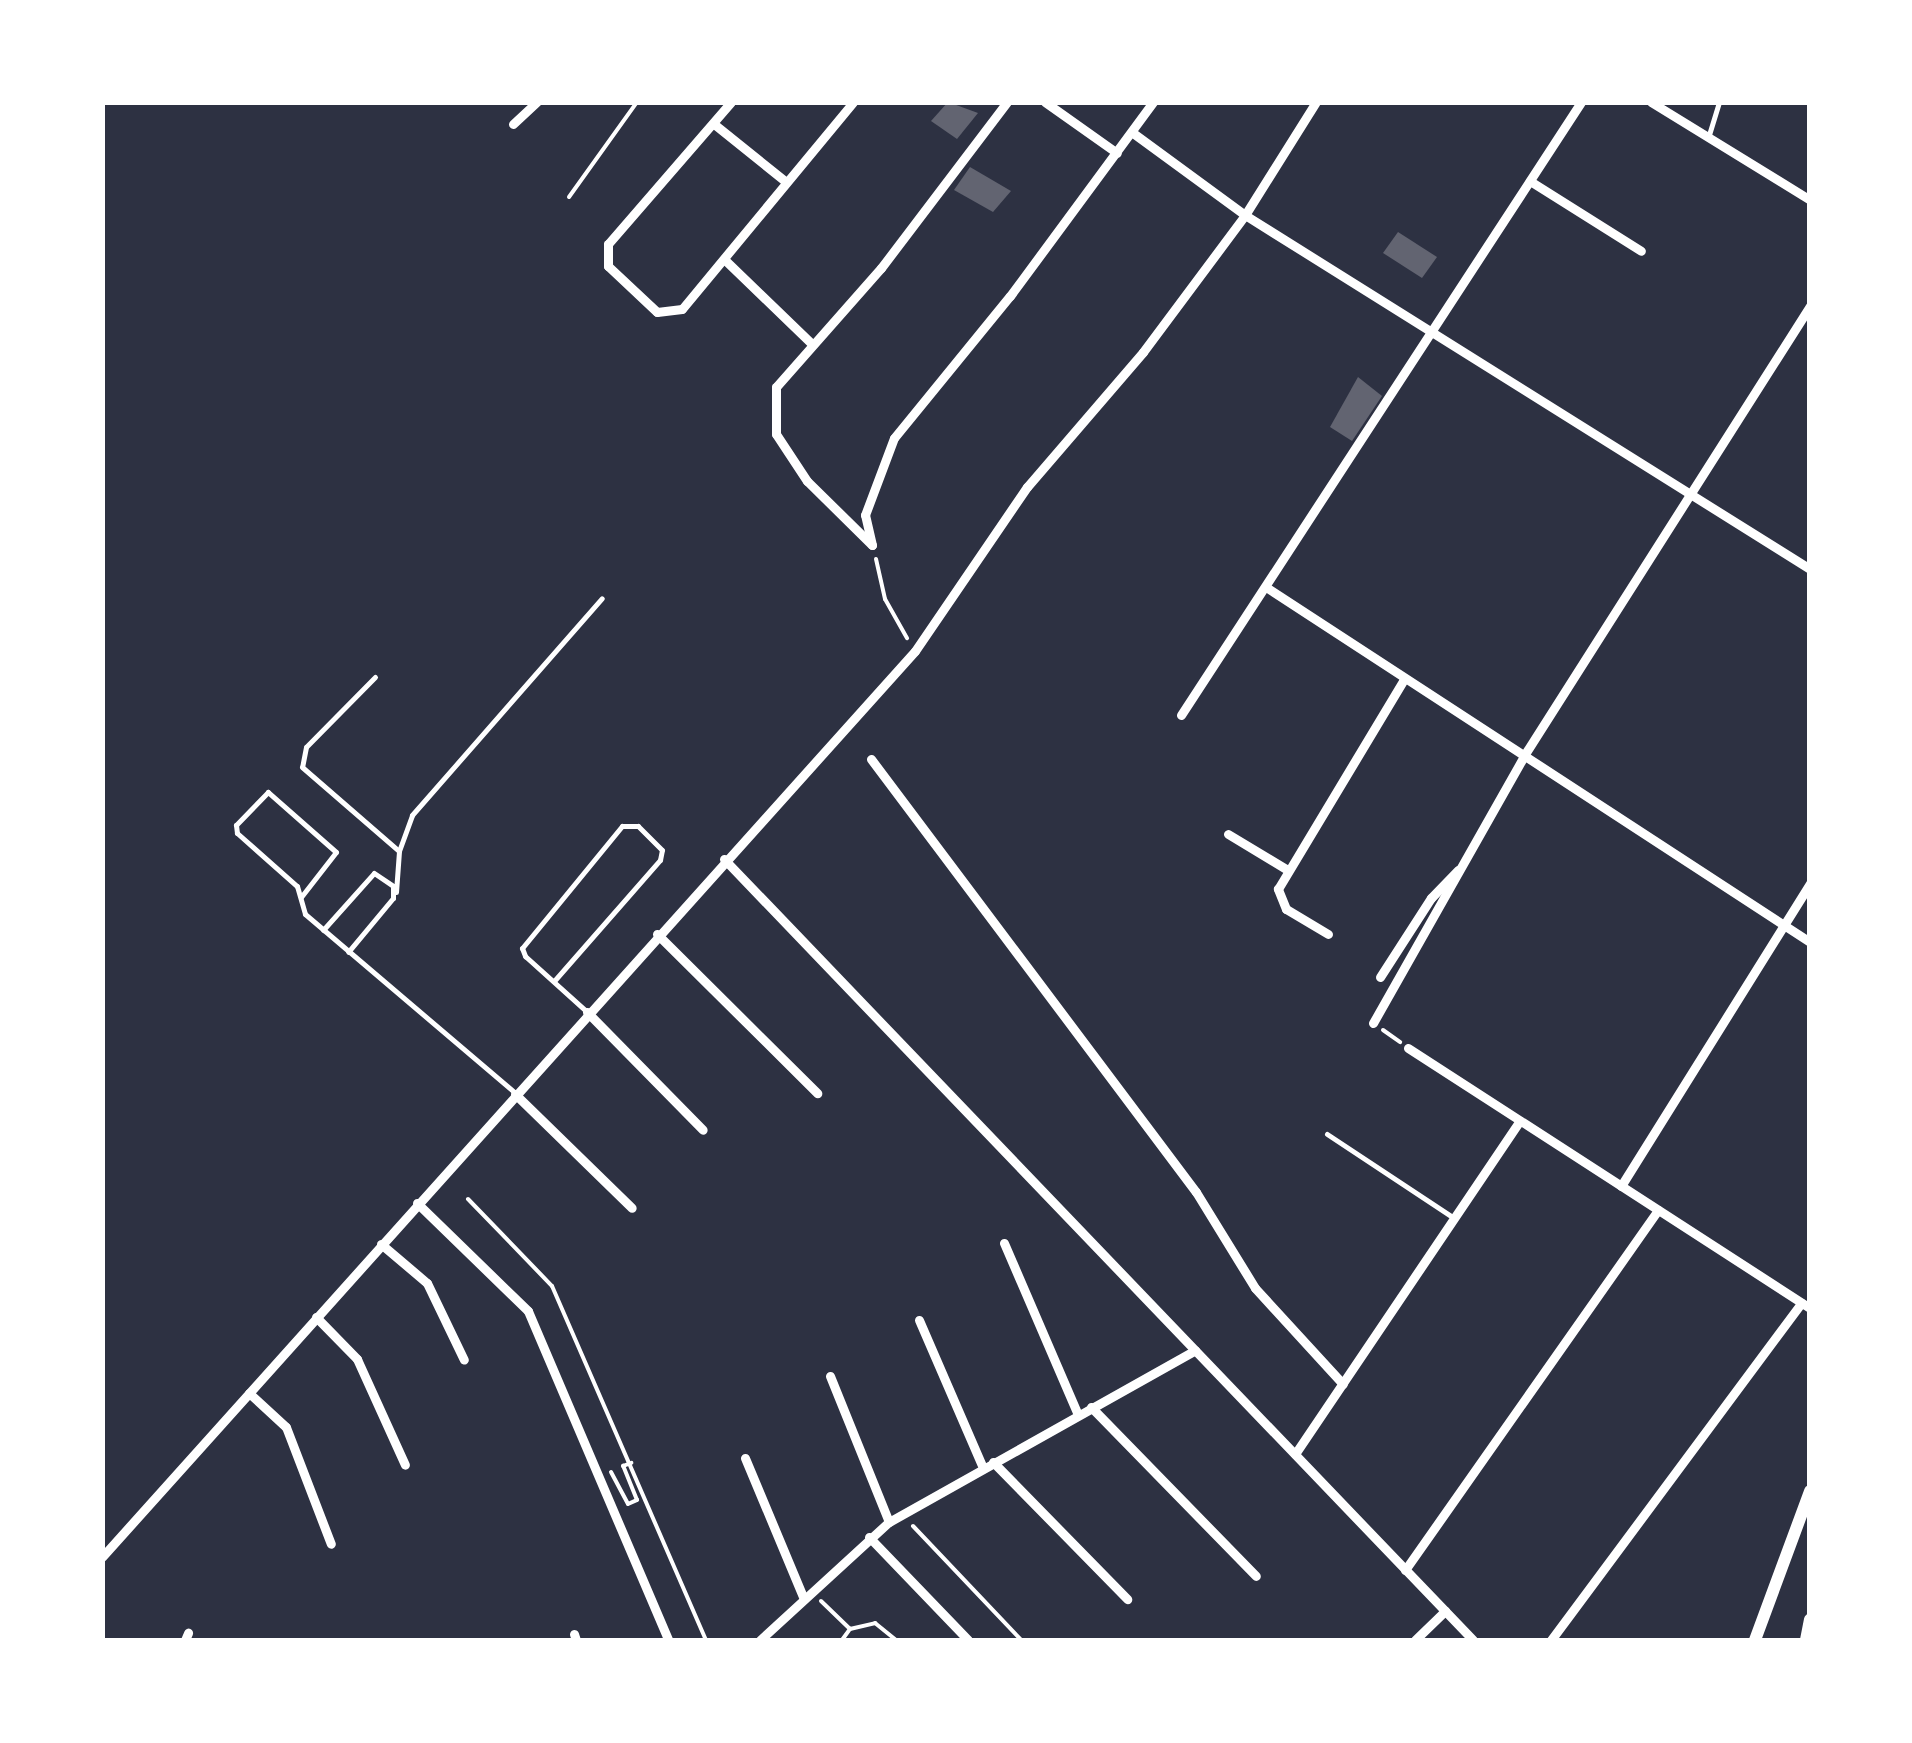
<!DOCTYPE html>
<html>
<head>
<meta charset="utf-8">
<style>
	body { margin:0 }
	#map { position:relative; width:1912px; height:1743px; overflow:hidden; background:#2d3142; font-family:"Space Grotesk",sans-serif }
	div>[style] { position:absolute }
	[style*='--x'] { left:calc(var(--x)*1px); top:calc(var(--y)*1px); width:calc(var(--w)*1px); rotate:calc(var(--a)*1deg) }
	.building>* { inset:0; background:#626471 }
	.path>* { height:4px; margin:-2px; padding:0 2px; transform-origin:2px; border-radius:2px; background:#fff }
	.service>* { height:5px; margin:-2.5px; padding:0 2.5px; transform-origin:2.5px; border-radius:2.5px; background:#fff }
	.minor>* { height:9px; margin:-4.5px; padding:0 4.5px; transform-origin:4.5px; border-radius:4.5px; background:#fff }
	.secondary>* { height:12px; margin:-6px; padding:0 6px; transform-origin:6px; border-radius:6px; background:#fff }
	span { translate:-50% -50%; white-space:nowrap; text-align:center; line-height:1.15; -webkit-text-stroke:9px #fff; paint-order:stroke }
	.frame { position:absolute; inset:0; border:105px solid #fff; pointer-events:none }
</style>
</head>
<body>
<div id="map">
	<div class="building">
		<div style="clip-path:polygon(948px 102px,978px 113px,957px 139px,931px 121px)"></div>
		<div style="clip-path:polygon(970px 167px,1011px 191px,993px 212px,954px 190px)"></div>
		<div style="clip-path:polygon(1398px 232px,1437px 257px,1422px 278px,1383px 253px)"></div>
		<div style="clip-path:polygon(1358px 377px,1382px 396px,1352px 441px,1330px 427px)"></div>
	</div>
	<div class="path">
		<div style="--x:569;--y:197;--w:117;--a:-54.4"></div>
		<div style="--x:876;--y:559;--w:41;--a:77.3"></div>
		<div style="--x:885;--y:599;--w:45;--a:60.6"></div>
		<div style="--x:1383;--y:1030;--w:21;--a:35"></div>
		<div style="--x:468;--y:1199;--w:121;--a:46"></div>
		<div style="--x:552;--y:1286;--w:386;--a:66.5"></div>
		<div style="--x:611;--y:1472;--w:36;--a:62"></div>
		<div style="--x:628;--y:1504;--w:10;--a:-24"></div>
		<div style="--x:637;--y:1500;--w:37;--a:-112"></div>
		<div style="--x:623;--y:1466;--w:9;--a:-21"></div>
		<div style="--x:913;--y:1526;--w:157;--a:46.5"></div>
		<div style="--x:821;--y:1601;--w:40;--a:44"></div>
		<div style="--x:842;--y:1640;--w:14;--a:-54"></div>
		<div style="--x:850;--y:1629;--w:26;--a:-13"></div>
		<div style="--x:875;--y:1623;--w:27;--a:39"></div>
	</div>
	<div class="service">
		<div style="--x:1708;--y:138;--w:38;--a:-73"></div>
		<div style="--x:375;--y:677;--w:98;--a:134.6"></div>
		<div style="--x:306;--y:747;--w:20;--a:101"></div>
		<div style="--x:302;--y:767;--w:128;--a:40.9"></div>
		<div style="--x:396;--y:892;--w:41;--a:-85.8"></div>
		<div style="--x:399;--y:851;--w:38;--a:-70"></div>
		<div style="--x:412;--y:815;--w:288;--a:-48.8"></div>
		<div style="--x:301;--y:897;--w:57;--a:-52.1"></div>
		<div style="--x:336;--y:852;--w:91;--a:-138.6"></div>
		<div style="--x:268;--y:792;--w:46;--a:134.1"></div>
		<div style="--x:236;--y:825;--w:8;--a:83"></div>
		<div style="--x:237;--y:833;--w:80;--a:41.5"></div>
		<div style="--x:297;--y:886;--w:29;--a:74"></div>
		<div style="--x:305;--y:914;--w:276;--a:40.4"></div>
		<div style="--x:323;--y:930;--w:76;--a:-48.2"></div>
		<div style="--x:374;--y:873;--w:23;--a:34"></div>
		<div style="--x:393;--y:886;--w:12;--a:90"></div>
		<div style="--x:393;--y:898;--w:70;--a:129.8"></div>
		<div style="--x:554;--y:981;--w:161;--a:-48.8"></div>
		<div style="--x:660;--y:860;--w:10;--a:-79"></div>
		<div style="--x:662;--y:850;--w:34;--a:-135"></div>
		<div style="--x:638;--y:826;--w:16;--a:180"></div>
		<div style="--x:622;--y:826;--w:158;--a:129.3"></div>
		<div style="--x:522;--y:948;--w:9;--a:69"></div>
		<div style="--x:525;--y:956;--w:82;--a:42"></div>
		<div style="--x:1327;--y:1134;--w:152;--a:33.5"></div>
	</div>
	<div class="minor">
		<div style="--x:731;--y:102;--w:188;--a:130.9"></div>
		<div style="--x:608;--y:244;--w:22;--a:90"></div>
		<div style="--x:608;--y:266;--w:67;--a:43.2"></div>
		<div style="--x:657;--y:312;--w:25;--a:-7"></div>
		<div style="--x:682;--y:309;--w:268;--a:-50.4"></div>
		<div style="--x:1045;--y:102;--w:88;--a:35.3"></div>
		<div style="--x:1651;--y:102;--w:187;--a:31.6"></div>
		<div style="--x:513;--y:124;--w:33;--a:-43"></div>
		<div style="--x:714;--y:124;--w:91;--a:38.8"></div>
		<div style="--x:1133;--y:133;--w:139;--a:36.2"></div>
		<div style="--x:1245;--y:215;--w:667;--a:32.07"></div>
		<div style="--x:1530;--y:181;--w:131;--a:32.2"></div>
		<div style="--x:726;--y:261;--w:117;--a:44"></div>
		<div style="--x:872;--y:545;--w:91;--a:-135.4"></div>
		<div style="--x:807;--y:481;--w:56;--a:-123.4"></div>
		<div style="--x:776;--y:434;--w:47;--a:-90"></div>
		<div style="--x:776;--y:387;--w:159;--a:-48.6"></div>
		<div style="--x:881;--y:268;--w:208;--a:-52.8"></div>
		<div style="--x:872;--y:545;--w:31;--a:-103"></div>
		<div style="--x:865;--y:515;--w:82;--a:-69.4"></div>
		<div style="--x:894;--y:438;--w:183;--a:-50.8"></div>
		<div style="--x:1010;--y:296;--w:241;--a:-53.6"></div>
		<div style="--x:1266;--y:587;--w:650;--a:33.13"></div>
		<div style="--x:1181;--y:715;--w:732;--a:-56.87"></div>
		<div style="--x:871;--y:759;--w:541;--a:53.11"></div>
		<div style="--x:1196;--y:1192;--w:113;--a:58.4"></div>
		<div style="--x:1255;--y:1288;--w:130;--a:47.5"></div>
		<div style="--x:1228;--y:834;--w:68;--a:31.1"></div>
		<div style="--x:724;--y:859;--w:1082;--a:46.2"></div>
		<div style="--x:657;--y:934;--w:226;--a:44.8"></div>
		<div style="--x:1328;--y:934;--w:49;--a:-149.2"></div>
		<div style="--x:1286;--y:909;--w:22;--a:-112"></div>
		<div style="--x:1278;--y:889;--w:245;--a:-59"></div>
		<div style="--x:1380;--y:977;--w:94;--a:-57.2"></div>
		<div style="--x:1431;--y:898;--w:39;--a:-46"></div>
		<div style="--x:587;--y:1012;--w:165;--a:45.5"></div>
		<div style="--x:1373;--y:1023;--w:309;--a:-60.5"></div>
		<div style="--x:1525;--y:754;--w:531;--a:-57.54"></div>
		<div style="--x:1408;--y:1048;--w:479;--a:32.9"></div>
		<div style="--x:515;--y:1094;--w:163;--a:44.3"></div>
		<div style="--x:1621;--y:1186;--w:357;--a:-58"></div>
		<div style="--x:417;--y:1203;--w:155;--a:44.2"></div>
		<div style="--x:528;--y:1311;--w:358;--a:66.9"></div>
		<div style="--x:1004;--y:1243;--w:187;--a:66.7"></div>
		<div style="--x:381;--y:1244;--w:60;--a:40.3"></div>
		<div style="--x:427;--y:1283;--w:85;--a:64.3"></div>
		<div style="--x:316;--y:1317;--w:59;--a:45.7"></div>
		<div style="--x:357;--y:1359;--w:116;--a:65.6"></div>
		<div style="--x:919;--y:1320;--w:161;--a:66.6"></div>
		<div style="--x:830;--y:1376;--w:157;--a:68"></div>
		<div style="--x:249;--y:1393;--w:50;--a:42.6"></div>
		<div style="--x:286;--y:1427;--w:125;--a:69"></div>
		<div style="--x:1091;--y:1407;--w:236;--a:45.7"></div>
		<div style="--x:1295;--y:1454;--w:402;--a:-56"></div>
		<div style="--x:745;--y:1458;--w:153;--a:67.3"></div>
		<div style="--x:993;--y:1462;--w:192;--a:45.6"></div>
		<div style="--x:869;--y:1537;--w:143;--a:46.1"></div>
		<div style="--x:102;--y:1557;--w:1217;--a:-48.1"></div>
		<div style="--x:915;--y:651;--w:199;--a:-55.7"></div>
		<div style="--x:1027;--y:487;--w:178;--a:-49.3"></div>
		<div style="--x:1143;--y:352;--w:171;--a:-53.3"></div>
		<div style="--x:1245;--y:215;--w:133;--a:-57.9"></div>
		<div style="--x:1405;--y:1570;--w:440;--a:-54.9"></div>
		<div style="--x:574;--y:1634;--w:6;--a:72"></div>
		<div style="--x:185;--y:1640;--w:8;--a:-67"></div>
		<div style="--x:760;--y:1640;--w:175;--a:-42.5"></div>
		<div style="--x:889;--y:1522;--w:351;--a:-29.3"></div>
		<div style="--x:1415;--y:1640;--w:42;--a:-44"></div>
		<div style="--x:1551;--y:1640;--w:420;--a:-53.4"></div>
	</div>
	<div class="secondary">
		<div style="--x:1755;--y:1640;--w:159;--a:-69.7"></div>
		<div style="--x:1806;--y:1640;--w:21;--a:-79"></div>
	</div>
	<div class="frame"></div>
</div>
</body>
</html>
